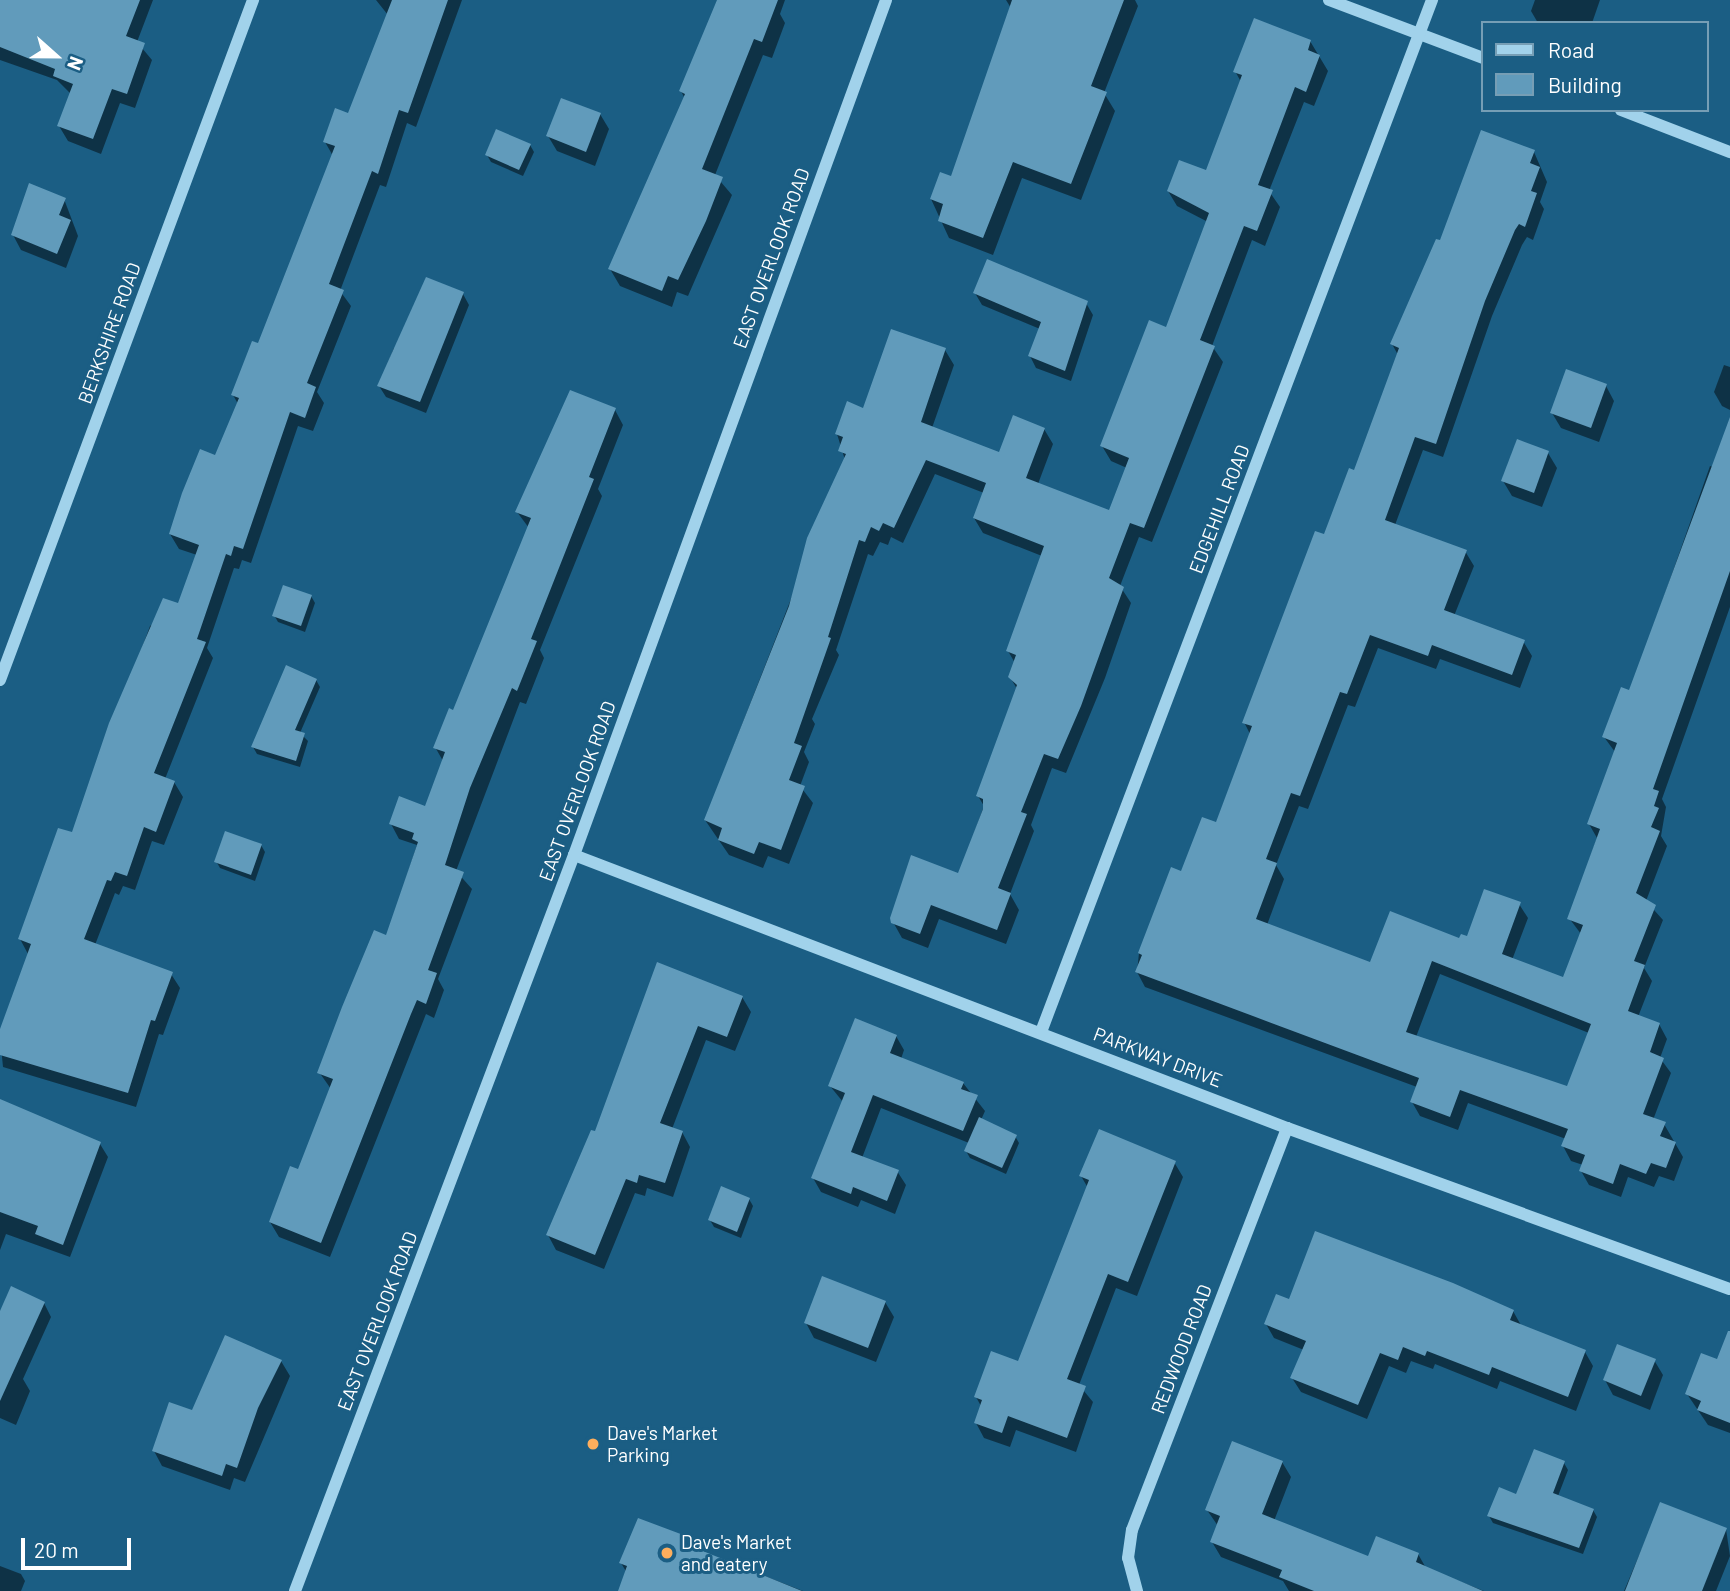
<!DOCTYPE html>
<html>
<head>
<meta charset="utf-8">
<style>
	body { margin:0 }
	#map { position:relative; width:1730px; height:1591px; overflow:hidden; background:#1b5e84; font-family:Barlow,sans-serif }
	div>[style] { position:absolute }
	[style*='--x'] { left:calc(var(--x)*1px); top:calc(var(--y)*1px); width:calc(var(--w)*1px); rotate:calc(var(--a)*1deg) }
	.shadow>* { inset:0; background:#0007 }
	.building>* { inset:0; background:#619bbb }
	.minor>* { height:12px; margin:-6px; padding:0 6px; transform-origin:6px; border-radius:6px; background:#a1d2eb }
	.dots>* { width:19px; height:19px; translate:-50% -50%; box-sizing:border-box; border:4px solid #1b5e84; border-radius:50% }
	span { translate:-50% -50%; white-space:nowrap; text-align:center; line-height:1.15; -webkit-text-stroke:6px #1b5e84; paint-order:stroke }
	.street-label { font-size:19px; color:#fff }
	.poi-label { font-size:19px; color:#fff }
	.left { translate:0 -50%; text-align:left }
	.legend { position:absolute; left:1481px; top:21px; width:228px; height:91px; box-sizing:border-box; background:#1b5e84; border:2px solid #769eb5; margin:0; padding:9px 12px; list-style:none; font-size:21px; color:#fff }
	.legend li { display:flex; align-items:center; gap:14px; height:35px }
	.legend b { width:35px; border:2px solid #769eb5 }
	.north { position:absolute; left:21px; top:21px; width:70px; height:70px; -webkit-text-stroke:5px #1b5e84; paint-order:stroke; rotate:111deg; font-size:19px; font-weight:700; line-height:28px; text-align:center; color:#fff }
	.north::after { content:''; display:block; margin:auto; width:24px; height:32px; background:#fff; clip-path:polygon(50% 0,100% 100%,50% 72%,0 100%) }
	.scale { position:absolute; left:21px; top:1538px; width:110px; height:32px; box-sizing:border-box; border:4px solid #fff; border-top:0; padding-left:9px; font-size:21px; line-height:24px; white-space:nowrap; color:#fff; -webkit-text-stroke:5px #1b5e84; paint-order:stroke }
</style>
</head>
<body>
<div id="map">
	<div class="shadow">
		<div style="clip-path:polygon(0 0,153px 0,137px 42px,152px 60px,135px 108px,120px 103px,101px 154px,68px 141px,59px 126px,71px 94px,57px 80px,0 60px)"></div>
		<div style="clip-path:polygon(376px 0,462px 0,416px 127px,407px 123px,386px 187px,380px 185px,340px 291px,351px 306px,317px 392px,324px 403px,313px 431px,298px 426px,251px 563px,242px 560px,239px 569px,234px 568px,207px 648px,213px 658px,165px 779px,174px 782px,183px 797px,164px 845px,152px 841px,135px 890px,123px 886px,119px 895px,115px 893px,95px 945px,171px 974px,180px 988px,163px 1035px,159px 1034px,136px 1107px,3px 1067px,0 1037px,28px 954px,20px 939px,73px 835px,150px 626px,179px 606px,197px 555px,179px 549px,170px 534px,216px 458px,238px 404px,233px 395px,259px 346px,333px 156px,325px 142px,349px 115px,388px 15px)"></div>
		<div style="clip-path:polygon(718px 0,785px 0,780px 14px,785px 23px,772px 58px,763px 55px,715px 175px,732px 195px,688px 296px,677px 292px,672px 307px,620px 286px,610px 269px,685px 99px,681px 91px)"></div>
		<div style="clip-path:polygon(1006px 0,1135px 0,1138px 6px,1104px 93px,1115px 111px,1081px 200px,1022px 178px,993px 255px,949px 238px,931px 199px,952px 178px,1011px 8px)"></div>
		<div style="clip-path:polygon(1535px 0,1600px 0,1592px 23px,1538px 23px,1531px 11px)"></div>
		<div style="clip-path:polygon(1310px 41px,1328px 71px,1314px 106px,1304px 102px,1269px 191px,1280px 207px,1265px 246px,1252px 240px,1212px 346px,1223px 362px,1152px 542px,1139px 537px,1120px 586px,1131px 603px,1105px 678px,1066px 773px,1052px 768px,1031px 825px,1034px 831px,1010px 894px,1019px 910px,1006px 944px,939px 919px,928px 948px,902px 938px,893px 922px,959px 875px,984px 806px,978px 796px,1017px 689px,1010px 677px,1015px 663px,1008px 651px,1042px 556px,983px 533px,974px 518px,984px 493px,935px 474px,903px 543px,891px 537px,888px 545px,880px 542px,873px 556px,868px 554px,836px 650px,839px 655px,812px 719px,815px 724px,804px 752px,809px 762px,800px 786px,813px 803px,789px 864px,768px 856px,763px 868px,729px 855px,705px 820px,845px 460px,837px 434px,945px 350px,954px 365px,932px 428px,1000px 454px,1044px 429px,1053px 444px,1038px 484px,1110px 512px,1127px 468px,1111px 461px,1102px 446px,1167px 329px,1208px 222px,1177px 206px,1168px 191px,1207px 172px,1241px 82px,1235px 71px)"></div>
		<div style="clip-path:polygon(600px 114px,609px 129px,595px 166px,557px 151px,548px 136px)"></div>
		<div style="clip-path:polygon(530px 145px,534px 152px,523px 176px,491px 162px,487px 155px)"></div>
		<div style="clip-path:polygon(evenodd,1534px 152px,1547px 182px,1540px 202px,1544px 209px,1533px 240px,1527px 237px,1522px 245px,1492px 316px,1443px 457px,1423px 450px,1395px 525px,1465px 551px,1474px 566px,1454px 616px,1523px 641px,1532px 656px,1520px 688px,1440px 659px,1436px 669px,1378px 648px,1355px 707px,1348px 705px,1308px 809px,1299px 806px,1276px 865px,1284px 879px,1267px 925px,1371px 964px,1468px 938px,1519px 904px,1528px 918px,1512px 960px,1564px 979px,1581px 934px,1569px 918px,1597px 838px,1589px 824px,1615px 752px,1604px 737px,1630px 693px,1710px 466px,1717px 468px,1730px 432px,1730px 607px,1662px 799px,1666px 807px,1661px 836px,1667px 846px,1646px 901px,1663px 920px,1644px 968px,1652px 981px,1638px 1017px,1659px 1024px,1667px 1039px,1660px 1058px,1671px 1073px,1653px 1120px,1664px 1124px,1683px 1157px,1674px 1181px,1659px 1176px,1654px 1187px,1628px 1177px,1621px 1197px,1589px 1185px,1581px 1171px,1583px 1165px,1571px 1161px,1563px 1146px,1566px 1139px,1468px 1103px,1458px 1130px,1420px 1116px,1412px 1102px,1417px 1087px,1145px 987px,1137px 972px,1139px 953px,1182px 873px,1217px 825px,1250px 734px,1244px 722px,1355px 472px,1398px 355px,1392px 344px,1441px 242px,1534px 152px,1440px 974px,1589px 1033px,1568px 1088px,1416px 1037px,1440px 974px)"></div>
		<div style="clip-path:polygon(64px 199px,78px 236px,66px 268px,21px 250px,13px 235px)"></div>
		<div style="clip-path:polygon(975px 293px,1086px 303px,1093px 315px,1071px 381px,1036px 368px,1030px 356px,1040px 329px,982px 305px)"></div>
		<div style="clip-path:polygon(463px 294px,469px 305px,426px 413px,386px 397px,379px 386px,394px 348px,399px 350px)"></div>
		<div style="clip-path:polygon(1724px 365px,1730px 367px,1730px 410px,1722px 406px,1714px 392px)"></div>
		<div style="clip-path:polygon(1606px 386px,1614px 401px,1599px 442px,1561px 428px,1552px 413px)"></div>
		<div style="clip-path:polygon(615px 410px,623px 425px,598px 489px,602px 496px,540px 650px,544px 658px,526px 704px,520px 702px,456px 871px,472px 889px,438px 979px,444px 990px,434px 1018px,426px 1014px,330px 1257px,279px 1237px,270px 1222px,299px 1171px,331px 1089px,319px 1072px,387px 937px,417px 845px,399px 839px,391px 824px,426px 808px,443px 761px,435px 747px,454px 712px,529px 528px,517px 512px)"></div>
		<div style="clip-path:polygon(1548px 453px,1557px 468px,1542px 507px,1512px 496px,1503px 481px)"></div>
		<div style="clip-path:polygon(311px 596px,315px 603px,305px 632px,278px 622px,274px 615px)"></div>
		<div style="clip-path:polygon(316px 680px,320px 687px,300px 733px,308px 741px,300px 767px,257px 754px,253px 747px)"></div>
		<div style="clip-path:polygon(261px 845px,265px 852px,255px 881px,220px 868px,216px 861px)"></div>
		<div style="clip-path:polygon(658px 964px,742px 997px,751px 1012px,735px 1051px,706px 1040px,672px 1129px,682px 1132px,690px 1147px,673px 1197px,647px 1188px,645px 1196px,635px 1193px,604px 1269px,556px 1250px,548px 1235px,596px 1133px)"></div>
		<div style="clip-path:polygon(896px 1036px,904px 1050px,901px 1059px,963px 1083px,985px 1111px,981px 1120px,1015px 1136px,1019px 1143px,1006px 1174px,970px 1158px,966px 1151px,969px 1143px,881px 1108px,862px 1158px,897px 1171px,906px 1185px,895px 1214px,861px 1200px,858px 1207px,821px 1192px,813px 1178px,843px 1102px,830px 1086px)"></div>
		<div style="clip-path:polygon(0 1129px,100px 1144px,108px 1157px,70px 1257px,6px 1234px,0 1250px)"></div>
		<div style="clip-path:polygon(1174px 1162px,1183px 1177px,1137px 1296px,1116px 1288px,1079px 1385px,1093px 1402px,1076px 1452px,1016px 1430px,1010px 1447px,984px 1438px,976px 1423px,981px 1406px,976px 1397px,1019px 1363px,1088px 1188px,1081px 1176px)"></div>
		<div style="clip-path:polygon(749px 1199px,753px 1206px,741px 1238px,714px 1227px,710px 1220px)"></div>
		<div style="clip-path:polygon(1290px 1301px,1513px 1311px,1522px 1327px,1585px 1352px,1593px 1366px,1576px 1411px,1500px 1381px,1497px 1389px,1435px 1364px,1433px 1369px,1411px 1361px,1406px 1373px,1389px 1366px,1367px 1419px,1301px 1392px,1292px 1378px,1304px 1350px,1274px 1338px,1266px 1324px)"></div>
		<div style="clip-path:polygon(885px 1302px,894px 1317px,876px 1362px,814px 1338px,806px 1323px)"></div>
		<div style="clip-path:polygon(44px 1303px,51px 1317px,23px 1379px,30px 1391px,16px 1425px,0 1418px,0 1316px)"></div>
		<div style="clip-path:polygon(1654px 1360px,1663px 1375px,1650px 1410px,1613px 1395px,1605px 1380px)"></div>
		<div style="clip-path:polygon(281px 1361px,290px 1376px,245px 1482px,234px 1478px,230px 1490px,162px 1466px,154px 1451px,193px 1412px)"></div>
		<div style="clip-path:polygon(1730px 1366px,1730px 1433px,1708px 1425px,1687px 1394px)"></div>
		<div style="clip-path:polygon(1282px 1462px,1291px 1477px,1274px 1521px,1369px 1558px,1418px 1554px,1426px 1568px,1484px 1591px,1289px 1591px,1283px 1581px,1221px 1557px,1212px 1542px,1218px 1526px,1207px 1510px)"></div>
		<div style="clip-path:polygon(1564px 1463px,1568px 1470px,1558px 1496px,1593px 1510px,1597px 1517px,1583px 1554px,1493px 1523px,1489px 1516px)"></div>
		<div style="clip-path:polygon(1661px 1504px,1726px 1529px,1730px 1556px,1716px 1591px,1624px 1591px)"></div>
		<div style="clip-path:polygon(684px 1538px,690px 1547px,803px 1591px,620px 1591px,627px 1573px,621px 1563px)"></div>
		<div style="clip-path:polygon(0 1566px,21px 1574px,25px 1581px,21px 1591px,0 1591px)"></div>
	</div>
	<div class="building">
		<div style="clip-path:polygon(0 0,140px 0,126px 36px,145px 43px,127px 94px,112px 89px,93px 139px,57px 126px,73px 84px,53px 76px,55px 69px,0 47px)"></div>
		<div style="clip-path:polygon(392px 0,448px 0,408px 113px,399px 110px,378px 174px,372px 171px,329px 284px,344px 290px,307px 383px,316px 387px,305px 418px,290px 412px,243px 549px,234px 546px,231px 556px,226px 554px,197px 639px,206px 642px,154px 773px,175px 781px,156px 832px,144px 827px,127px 876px,115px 872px,111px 881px,107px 880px,84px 939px,173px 972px,155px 1021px,151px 1020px,128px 1093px,0 1055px,0 1029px,31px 944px,18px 939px,58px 828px,72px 832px,109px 723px,163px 598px,178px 603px,199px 545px,169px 534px,182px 493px,200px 449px,215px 455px,239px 398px,231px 395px,252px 341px,258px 343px,335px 146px,323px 142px,335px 108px,348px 113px)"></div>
		<div style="clip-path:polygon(717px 0,778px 0,762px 42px,754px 39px,702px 169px,723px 177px,706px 221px,678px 280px,668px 276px,662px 291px,608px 269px,685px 94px,679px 91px)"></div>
		<div style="clip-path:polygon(1012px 0,1124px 0,1091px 86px,1107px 92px,1071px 184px,1013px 162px,983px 238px,938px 221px,943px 204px,930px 199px,940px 172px,951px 176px)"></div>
		<div style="clip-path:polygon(1254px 18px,1311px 40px,1308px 50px,1320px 55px,1306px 92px,1295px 87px,1258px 185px,1273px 190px,1257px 231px,1244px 226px,1200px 340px,1215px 346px,1144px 528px,1130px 523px,1109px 578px,1124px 587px,1081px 706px,1058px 759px,1044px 754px,1021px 812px,1027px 814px,998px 888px,1011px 893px,997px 930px,931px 905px,920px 934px,891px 923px,890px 918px,911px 855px,958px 873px,983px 809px,983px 799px,976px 796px,1017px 685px,1008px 677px,1016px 655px,1006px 651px,1044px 546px,973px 518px,986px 483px,926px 460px,894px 528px,883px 523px,879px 531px,871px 527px,865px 542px,859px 540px,828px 637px,831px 638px,794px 743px,802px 746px,789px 780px,805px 786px,781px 850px,759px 842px,754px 854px,718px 840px,722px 828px,704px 820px,789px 606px,807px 538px,846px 454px,838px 451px,843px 437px,835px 434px,847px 401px,863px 408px,891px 329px,946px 348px,921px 422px,999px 452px,1013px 415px,1045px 428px,1026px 478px,1109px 510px,1129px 458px,1100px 446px,1149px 320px,1166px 327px,1209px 213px,1167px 191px,1179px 160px,1206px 170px,1242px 75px,1233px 72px)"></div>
		<div style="clip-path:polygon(561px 98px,601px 113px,586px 152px,546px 136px)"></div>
		<div style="clip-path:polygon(496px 129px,531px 144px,519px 170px,485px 155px)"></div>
		<div style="clip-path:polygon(evenodd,1481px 130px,1535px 150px,1530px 163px,1540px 167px,1531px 191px,1537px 193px,1525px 227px,1519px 224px,1515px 230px,1485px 301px,1436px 444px,1415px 437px,1385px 520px,1467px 550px,1444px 610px,1525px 640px,1512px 675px,1432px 645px,1428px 656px,1370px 635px,1347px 694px,1340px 692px,1300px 796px,1291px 793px,1266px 859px,1277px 863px,1256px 919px,1370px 962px,1390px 911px,1459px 938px,1461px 934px,1467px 936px,1484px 889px,1521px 902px,1502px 954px,1563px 977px,1583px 925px,1567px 919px,1600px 829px,1587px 824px,1617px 743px,1602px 737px,1621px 687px,1629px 690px,1730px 417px,1730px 571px,1653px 789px,1659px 791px,1654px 806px,1659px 808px,1651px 827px,1660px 831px,1636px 893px,1656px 905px,1634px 961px,1645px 965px,1628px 1011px,1660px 1023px,1650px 1052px,1664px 1058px,1643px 1114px,1666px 1122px,1660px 1136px,1676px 1142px,1666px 1168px,1651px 1163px,1646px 1174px,1620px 1164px,1613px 1184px,1579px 1171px,1585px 1155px,1561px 1146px,1568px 1129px,1460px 1090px,1450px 1117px,1410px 1102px,1419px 1078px,1135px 972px,1142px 955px,1138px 953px,1171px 867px,1181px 871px,1202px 817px,1216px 822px,1252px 726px,1242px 723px,1315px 531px,1324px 534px,1349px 468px,1354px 470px,1399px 348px,1390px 344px,1436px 239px,1440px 240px,1481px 130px,1432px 961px,1591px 1024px,1567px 1086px,1406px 1032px,1432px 961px)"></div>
		<div style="clip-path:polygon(29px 183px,66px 198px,59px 215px,71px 220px,57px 254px,11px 235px)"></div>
		<div style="clip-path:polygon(987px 259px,1088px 301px,1065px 371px,1028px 356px,1041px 322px,973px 293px)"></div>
		<div style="clip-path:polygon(426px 277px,464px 292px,420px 402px,377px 386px)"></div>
		<div style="clip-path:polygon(1566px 369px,1607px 384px,1591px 428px,1550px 413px)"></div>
		<div style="clip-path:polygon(570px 390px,616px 408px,589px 477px,594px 479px,531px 639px,537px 641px,517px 691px,512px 688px,470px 788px,445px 865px,464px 872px,428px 970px,437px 973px,426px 1004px,417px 1000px,411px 1014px,321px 1243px,269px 1222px,290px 1166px,298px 1169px,333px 1079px,317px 1073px,342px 1007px,374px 930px,386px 935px,418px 842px,412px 839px,414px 833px,389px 824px,399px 796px,425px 806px,445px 752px,433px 748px,449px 708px,453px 710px,531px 518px,515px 512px)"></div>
		<div style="clip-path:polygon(1517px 439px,1549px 451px,1534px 493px,1501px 481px)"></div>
		<div style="clip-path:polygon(283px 585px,312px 595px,301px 626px,272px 616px)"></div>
		<div style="clip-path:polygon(286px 665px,317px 679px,295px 730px,305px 733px,296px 761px,251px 747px)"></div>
		<div style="clip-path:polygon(225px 831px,262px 844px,251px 875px,214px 862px)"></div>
		<div style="clip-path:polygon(657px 962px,743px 996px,727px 1037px,698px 1026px,660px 1123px,683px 1131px,665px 1183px,639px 1175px,637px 1183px,626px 1179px,595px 1255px,546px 1235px,591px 1130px,595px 1131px)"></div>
		<div style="clip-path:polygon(855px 1018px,897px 1035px,890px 1053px,964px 1082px,961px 1089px,978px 1095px,963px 1131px,873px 1095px,851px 1152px,899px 1170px,887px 1201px,853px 1187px,851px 1194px,811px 1178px,845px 1093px,828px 1086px)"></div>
		<div style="clip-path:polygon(0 1099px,101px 1142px,63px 1245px,35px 1234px,38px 1226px,0 1212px)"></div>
		<div style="clip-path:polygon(979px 1117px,1017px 1135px,1002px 1168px,964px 1151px)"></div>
		<div style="clip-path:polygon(1099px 1129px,1176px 1161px,1128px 1282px,1108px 1274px,1067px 1379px,1086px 1386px,1067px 1438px,1008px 1416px,1002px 1433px,974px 1423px,982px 1400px,974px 1397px,991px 1351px,1018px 1361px,1089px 1180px,1079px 1176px)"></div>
		<div style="clip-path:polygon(721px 1186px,750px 1198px,737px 1232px,708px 1220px)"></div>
		<div style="clip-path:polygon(1315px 1231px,1453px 1283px,1514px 1310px,1510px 1320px,1586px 1350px,1568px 1397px,1492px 1367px,1489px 1375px,1427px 1351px,1425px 1356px,1403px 1347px,1398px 1360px,1380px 1353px,1358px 1405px,1290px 1378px,1306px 1341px,1264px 1324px,1276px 1294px,1289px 1299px)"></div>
		<div style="clip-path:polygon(822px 1276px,886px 1301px,868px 1348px,804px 1323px)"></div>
		<div style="clip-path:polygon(11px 1286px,45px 1302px,0 1401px,0 1311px)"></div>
		<div style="clip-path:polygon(1728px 1331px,1730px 1331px,1730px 1423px,1697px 1410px,1701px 1401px,1685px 1394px,1701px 1353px,1717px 1359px)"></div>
		<div style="clip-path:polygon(225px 1335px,282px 1360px,258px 1408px,237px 1468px,226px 1464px,222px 1476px,152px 1451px,169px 1402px,192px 1410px)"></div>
		<div style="clip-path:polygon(1617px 1344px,1656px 1359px,1641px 1396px,1603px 1380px)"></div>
		<div style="clip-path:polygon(1232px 1441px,1283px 1461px,1262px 1514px,1368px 1556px,1376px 1536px,1419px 1553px,1416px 1562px,1483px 1591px,1314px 1591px,1279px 1577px,1282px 1570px,1210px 1542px,1220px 1516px,1205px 1510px)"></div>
		<div style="clip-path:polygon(1534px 1449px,1565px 1461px,1553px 1493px,1594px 1509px,1579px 1548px,1487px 1516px,1499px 1487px,1516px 1494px)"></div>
		<div style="clip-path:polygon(1660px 1502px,1727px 1528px,1702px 1591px,1625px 1591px)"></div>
		<div style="clip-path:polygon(638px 1518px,686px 1536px,683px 1543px,802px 1591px,618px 1591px,627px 1566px,619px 1563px)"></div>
	</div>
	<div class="minor">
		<div style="--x:1329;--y:0;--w:165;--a:20.6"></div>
		<div style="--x:1621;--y:110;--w:117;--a:21.1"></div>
		<div style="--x:0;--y:680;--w:726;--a:-69.59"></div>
		<div style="--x:574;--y:855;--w:763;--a:20.95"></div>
		<div style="--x:1287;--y:1128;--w:471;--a:20"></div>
		<div style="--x:1041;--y:1032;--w:1104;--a:-69.25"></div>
		<div style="--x:295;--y:1591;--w:787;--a:-69.24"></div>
		<div style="--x:574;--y:855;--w:910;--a:-69.95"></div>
		<div style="--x:1137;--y:1591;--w:34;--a:-105"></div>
		<div style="--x:1128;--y:1558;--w:28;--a:-82"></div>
		<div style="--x:1132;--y:1530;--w:431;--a:-68.9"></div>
	</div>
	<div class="dots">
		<div style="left:593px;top:1444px;background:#fdae5d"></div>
		<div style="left:667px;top:1553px;background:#fdae5d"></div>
	</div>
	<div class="street-label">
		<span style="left:771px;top:258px;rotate:-70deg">EAST OVERLOOK ROAD</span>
		<span style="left:109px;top:333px;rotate:-70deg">BERKSHIRE ROAD</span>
		<span style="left:1219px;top:509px;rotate:-69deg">EDGEHILL ROAD</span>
		<span style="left:577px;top:791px;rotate:-70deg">EAST OVERLOOK ROAD</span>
		<span style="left:1158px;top:1057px;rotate:21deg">PARKWAY DRIVE</span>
		<span style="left:377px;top:1321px;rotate:-69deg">EAST OVERLOOK ROAD</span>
		<span style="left:1181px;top:1349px;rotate:-69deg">REDWOOD ROAD</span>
	</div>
	<div class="poi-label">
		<span class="left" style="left:607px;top:1444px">Dave's Market<br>Parking</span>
		<span class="left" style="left:681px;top:1553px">Dave's Market<br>and eatery</span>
	</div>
	<ul class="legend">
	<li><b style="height:9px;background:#a1d2eb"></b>Road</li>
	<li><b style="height:19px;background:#619bbb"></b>Building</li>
	</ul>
	<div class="north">N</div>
	<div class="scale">20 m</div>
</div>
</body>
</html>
